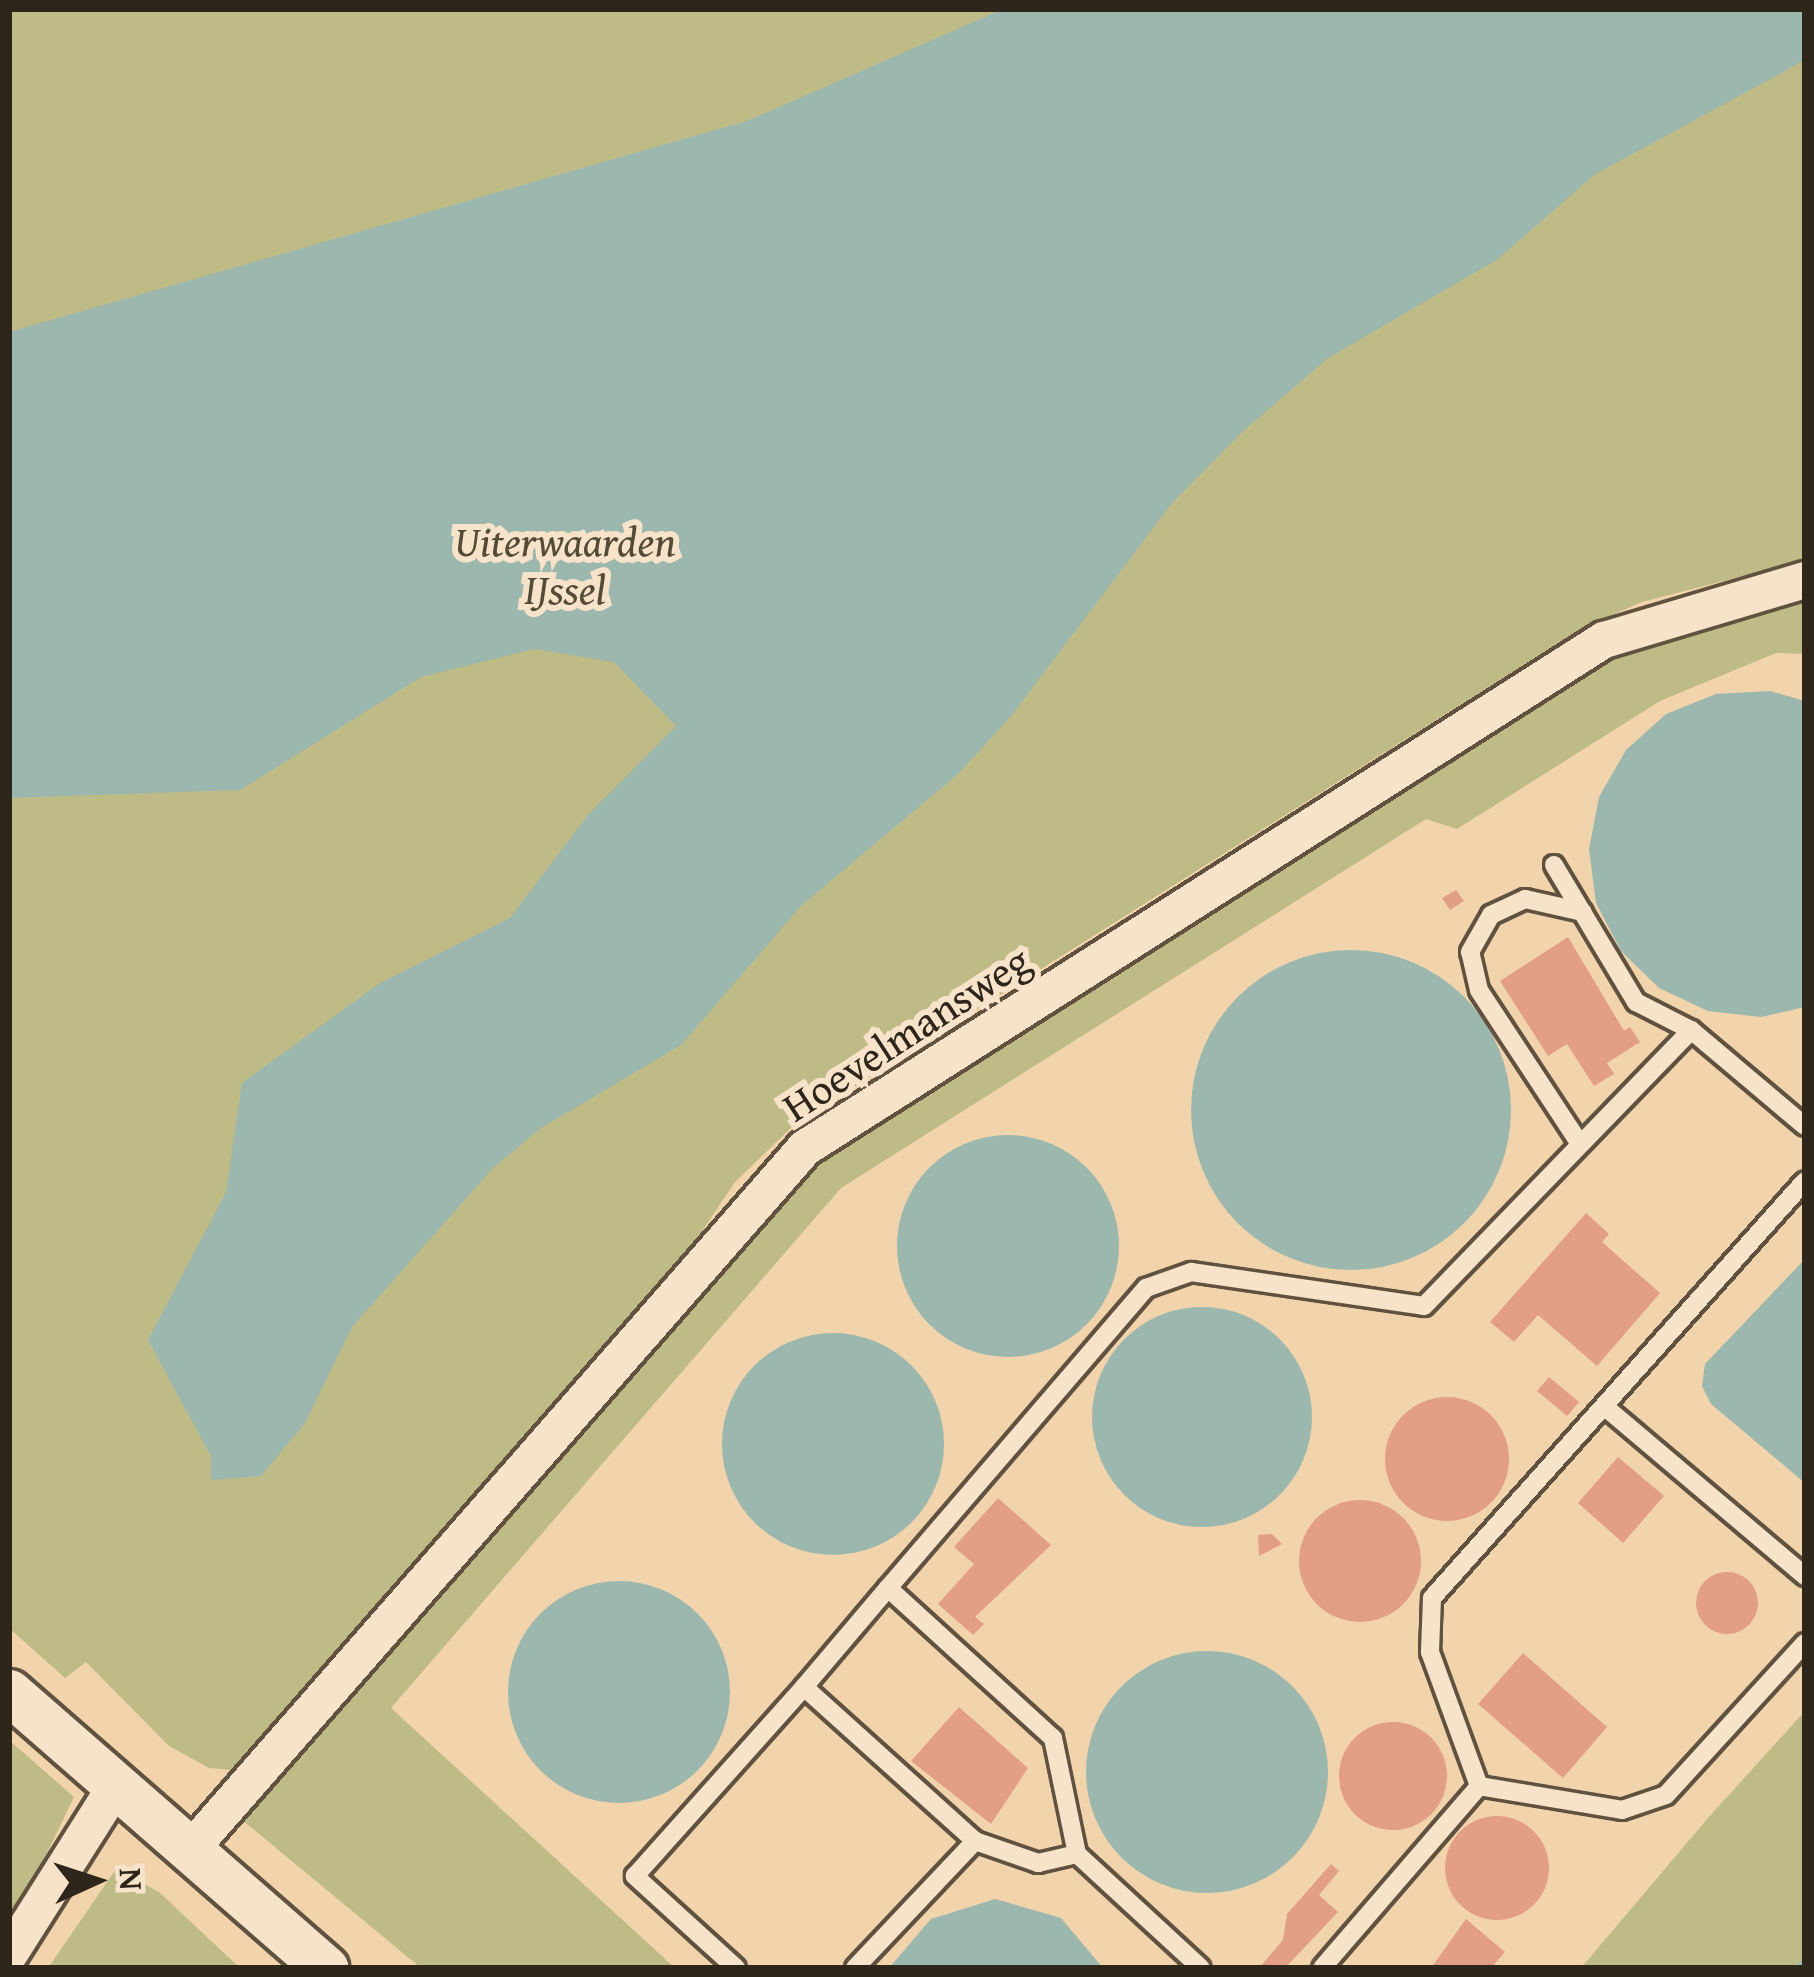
<!DOCTYPE html>
<html>
<head>
<meta charset="utf-8">
<style>
	body { margin:0 }
	#map { position:relative; width:1814px; height:1977px; overflow:hidden; background:#f2d4ac; font-family:"Gentium Book Plus",serif }
	div>[style] { position:absolute }
	[style*='--x'] { left:calc(var(--x)*1px); top:calc(var(--y)*1px); width:calc(var(--w)*1px); rotate:calc(var(--a)*1deg) }
	.green>* { inset:0; background:#bfbb86 }
	.water>* { inset:0; background:#9cb7ae }
	.round { border-radius:50% }
	.stream>* { height:12px; margin:-6px; padding:0 6px; transform-origin:6px; border-radius:6px; background:#9cb7ae }
	.building>* { inset:0; background:#e39e86 }
	.roads { filter:drop-shadow(3px 0 #60523f) drop-shadow(-3px 0 #60523f) drop-shadow(0 3px #60523f) drop-shadow(0 -3px #60523f) }
	.service>* { height:18px; margin:-9px; padding:0 9px; transform-origin:9px; border-radius:9px; background:#f7e3c9 }
	.minor>* { height:36px; margin:-18px; padding:0 18px; transform-origin:18px; border-radius:18px; background:#f7e3c9 }
	.tertiary>* { height:45px; margin:-22.5px; padding:0 22.5px; transform-origin:22.5px; border-radius:22.5px; background:#f7e3c9 }
	span { translate:-50% -50%; white-space:nowrap; text-align:center; line-height:1.15; -webkit-text-stroke:12px #f7e3c9; paint-order:stroke }
	.park-label { font-size:42px; color:#534b36; font-style:italic }
	.street-label { font-size:42px; color:#2f261b }
	.frame { position:absolute; inset:0; border:12px solid #2f261b; pointer-events:none }
	.north { position:absolute; left:36px; top:1821px; width:120px; height:120px; -webkit-text-stroke:9px #f7e3c9; paint-order:stroke; rotate:87deg; font-size:33px; font-weight:700; line-height:48px; text-align:center; color:#2f261b }
	.north::after { content:''; display:block; margin:auto; width:42px; height:54px; background:#2f261b; clip-path:polygon(50% 0,100% 100%,50% 72%,0 100%) }
</style>
</head>
<body>
<div id="map">
	<div class="green">
		<div style="clip-path:polygon(9px 9px,1805px 9px,1805px 560px,1642px 602px,1582px 628px,795px 1124px,735px 1182px,643px 1319px,244px 1762px,249px 1749px,231px 1770px,209px 1768px,169px 1746px,86px 1662px,65px 1678px,9px 1628px)"></div>
		<div style="clip-path:polygon(1805px 598px,1805px 654px,1776px 653px,1660px 701px,1457px 829px,1426px 819px,841px 1188px,391px 1708px,675px 1968px,421px 1968px,241px 1819px,791px 1176px,1600px 660px)"></div>
		<div style="clip-path:polygon(1805px 1711px,1805px 1968px,1581px 1968px,1708px 1818px)"></div>
		<div style="clip-path:polygon(9px 1740px,74px 1797px,9px 1932px)"></div>
		<div style="clip-path:polygon(116px 1869px,159px 1892px,240px 1968px,48px 1968px)"></div>
	</div>
	<div class="water">
		<div style="clip-path:polygon(1003px 9px,1805px 9px,1805px 60px,1594px 175px,1498px 259px,1328px 358px,1242px 432px,1172px 503px,1012px 715px,959px 773px,801px 906px,681px 1045px,541px 1128px,493px 1168px,352px 1327px,305px 1423px,261px 1476px,211px 1480px,211px 1456px,148px 1340px,226px 1192px,242px 1083px,380px 983px,510px 918px,588px 815px,676px 726px,614px 662px,534px 649px,421px 677px,240px 790px,9px 798px,9px 332px,747px 121px)"></div>
		<div style="clip-path:polygon(1770px 691px,1805px 701px,1805px 1007px,1761px 1017px,1708px 1011px,1659px 988px,1621px 951px,1596px 903px,1589px 849px,1599px 797px,1626px 750px,1666px 714px,1716px 694px)"></div>
		<div class="round" style="left:1191px;top:950px;width:320px;height:320px"></div>
		<div class="round" style="left:897px;top:1135px;width:222px;height:222px"></div>
		<div style="clip-path:polygon(1805px 1259px,1805px 1483px,1711px 1404px,1702px 1386px,1705px 1364px)"></div>
		<div class="round" style="left:1092px;top:1307px;width:220px;height:220px"></div>
		<div class="round" style="left:722px;top:1333px;width:222px;height:222px"></div>
		<div class="round" style="left:508px;top:1581px;width:222px;height:222px"></div>
		<div class="round" style="left:1086px;top:1651px;width:242px;height:242px"></div>
		<div style="clip-path:polygon(995px 1899px,1061px 1918px,1103px 1968px,889px 1968px,931px 1919px)"></div>
	</div>
	<div class="stream">
		<div style="--x:1802;--y:1968;--w:4;--a:-45"></div>
	</div>
	<div class="building">
		<div style="clip-path:polygon(1456px 890px,1464px 901px,1450px 910px,1442px 898px)"></div>
		<div style="clip-path:polygon(1568px 937px,1624px 1031px,1630px 1027px,1640px 1042px,1607px 1063px,1614px 1074px,1594px 1086px,1567px 1044px,1548px 1056px,1500px 981px)"></div>
		<div style="clip-path:polygon(1586px 1213px,1609px 1234px,1602px 1242px,1660px 1293px,1597px 1366px,1538px 1315px,1514px 1342px,1490px 1322px)"></div>
		<div style="clip-path:polygon(1549px 1377px,1579px 1402px,1567px 1416px,1537px 1391px)"></div>
		<div class="round" style="left:1385px;top:1397px;width:124px;height:124px"></div>
		<div style="clip-path:polygon(1618px 1457px,1664px 1496px,1623px 1543px,1578px 1503px)"></div>
		<div style="clip-path:polygon(998px 1498px,1051px 1545px,975px 1617px,984px 1624px,973px 1635px,938px 1604px,974px 1564px,954px 1547px)"></div>
		<div class="round" style="left:1299px;top:1500px;width:122px;height:122px"></div>
		<div style="clip-path:polygon(1272px 1534px,1282px 1544px,1259px 1556px,1258px 1535px)"></div>
		<div class="round" style="left:1696px;top:1572px;width:62px;height:62px"></div>
		<div style="clip-path:polygon(1523px 1653px,1607px 1727px,1563px 1778px,1478px 1704px)"></div>
		<div style="clip-path:polygon(959px 1707px,1028px 1768px,991px 1824px,911px 1761px)"></div>
		<div class="round" style="left:1339px;top:1722px;width:108px;height:108px"></div>
		<div class="round" style="left:1445px;top:1816px;width:104px;height:104px"></div>
		<div style="clip-path:polygon(1331px 1864px,1339px 1871px,1319px 1895px,1338px 1912px,1285px 1968px,1259px 1968px,1283px 1940px,1287px 1914px)"></div>
		<div style="clip-path:polygon(1466px 1919px,1505px 1952px,1491px 1968px,1431px 1968px)"></div>
	</div>
	<div class="roads">
		<div class="service">
			<div style="--x:1554;--y:865;--w:160;--a:59.1"></div>
			<div style="--x:1636;--y:1002;--w:62;--a:27"></div>
			<div style="--x:1691;--y:1030;--w:149;--a:40.1"></div>
			<div style="--x:1580;--y:1144;--w:184;--a:-123.3"></div>
			<div style="--x:1479;--y:990;--w:39;--a:-103"></div>
			<div style="--x:1470;--y:952;--w:43;--a:-60.4"></div>
			<div style="--x:1491;--y:915;--w:38;--a:-25"></div>
			<div style="--x:1525;--y:899;--w:59;--a:12.6"></div>
			<div style="--x:1605;--y:1407;--w:262;--a:40.2"></div>
			<div style="--x:888;--y:1588;--w:396;--a:-49.3"></div>
			<div style="--x:1146;--y:1288;--w:48;--a:-19.6"></div>
			<div style="--x:1191;--y:1272;--w:235;--a:8.3"></div>
			<div style="--x:1424;--y:1306;--w:384;--a:-45.9"></div>
			<div style="--x:804;--y:1687;--w:130;--a:-49.7"></div>
			<div style="--x:888;--y:1588;--w:223;--a:42.3"></div>
			<div style="--x:1053;--y:1738;--w:118;--a:78.3"></div>
			<div style="--x:1479;--y:1786;--w:143;--a:-110.1"></div>
			<div style="--x:1430;--y:1652;--w:54;--a:-87.9"></div>
			<div style="--x:1432;--y:1598;--w:559;--a:-48.19"></div>
			<div style="--x:1479;--y:1786;--w:145;--a:9.5"></div>
			<div style="--x:1622;--y:1810;--w:46;--a:-18.8"></div>
			<div style="--x:1666;--y:1795;--w:206;--a:-47.6"></div>
			<div style="--x:736;--y:1968;--w:137;--a:-137.7"></div>
			<div style="--x:635;--y:1876;--w:254;--a:-48.2"></div>
			<div style="--x:804;--y:1687;--w:230;--a:42"></div>
			<div style="--x:975;--y:1841;--w:67;--a:19.2"></div>
			<div style="--x:1038;--y:1863;--w:40;--a:-13"></div>
			<div style="--x:1077;--y:1854;--w:168;--a:42.6"></div>
			<div style="--x:855;--y:1968;--w:175;--a:-46.6"></div>
			<div style="--x:1322;--y:1968;--w:240;--a:-49.2"></div>
		</div>
		<div class="minor">
			<div style="--x:190;--y:1850;--w:933;--a:-48.78"></div>
			<div style="--x:805;--y:1148;--w:947;--a:-32.45"></div>
			<div style="--x:1604;--y:640;--w:210;--a:-16.6"></div>
			<div style="--x:9;--y:1955;--w:200;--a:-57.7"></div>
		</div>
		<div class="tertiary">
			<div style="--x:9;--y:1692;--w:420;--a:41.1"></div>
		</div>
	</div>
	<div class="park-label">
		<span style="left:565px;top:565px">Uiterwaarden<br>IJssel</span>
	</div>
	<div class="street-label">
		<span style="left:906px;top:1033px;rotate:-33deg">Hoevelmansweg</span>
	</div>
	<div class="frame"></div>
	<div class="north">N</div>
</div>
</body>
</html>
